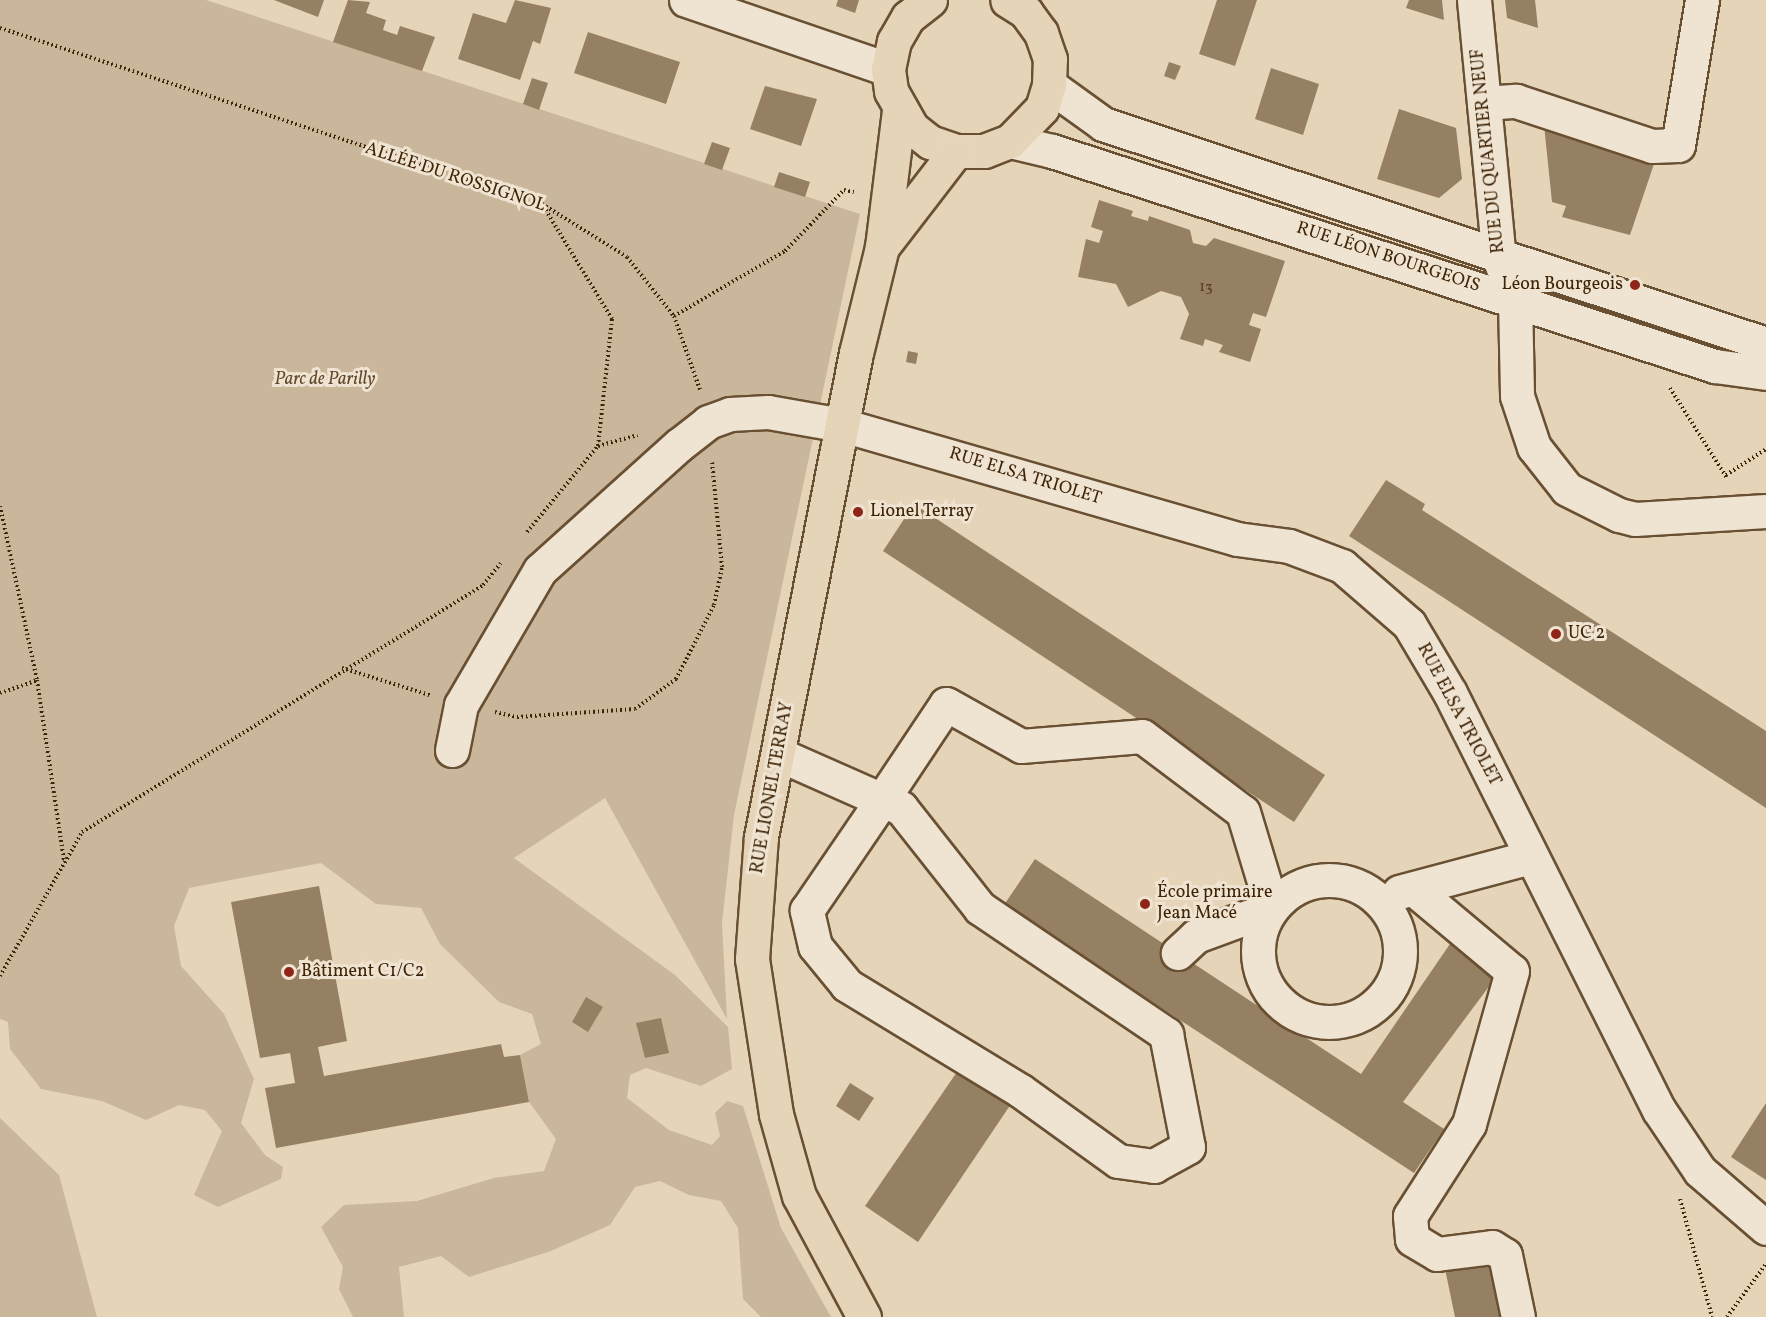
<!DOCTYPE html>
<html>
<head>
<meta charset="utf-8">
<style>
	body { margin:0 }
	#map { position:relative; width:1766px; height:1317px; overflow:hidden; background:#e6d4b9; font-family:Vollkorn,serif }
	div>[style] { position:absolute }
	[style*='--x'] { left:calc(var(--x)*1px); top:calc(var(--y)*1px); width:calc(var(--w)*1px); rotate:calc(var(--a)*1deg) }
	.green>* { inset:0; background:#cab69b }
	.building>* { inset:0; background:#968063 }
	.path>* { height:4px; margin-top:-2px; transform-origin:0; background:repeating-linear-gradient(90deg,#3f2406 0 1.5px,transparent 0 4.5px) }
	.roads { filter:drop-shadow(2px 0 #695033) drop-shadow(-2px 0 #695033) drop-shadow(0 2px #695033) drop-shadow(0 -2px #695033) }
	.minor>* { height:33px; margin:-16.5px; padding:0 16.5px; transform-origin:16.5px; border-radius:16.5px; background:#efe3d2 }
	.minor>.ring { margin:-16.5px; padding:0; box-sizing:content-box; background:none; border:33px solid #efe3d2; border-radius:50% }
	.major>* { height:33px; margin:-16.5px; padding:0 16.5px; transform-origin:16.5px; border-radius:16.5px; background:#e6d4b9 }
	.dots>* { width:16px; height:16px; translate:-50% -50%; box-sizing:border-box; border:3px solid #efe3d2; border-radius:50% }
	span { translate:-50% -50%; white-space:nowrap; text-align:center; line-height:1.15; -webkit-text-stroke:6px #efe3d2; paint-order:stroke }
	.number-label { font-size:15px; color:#553b1d }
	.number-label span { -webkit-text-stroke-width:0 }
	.street-label { font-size:18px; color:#3f2406 }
	.poi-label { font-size:18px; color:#3f2406 }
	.right { translate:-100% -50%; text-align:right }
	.left { translate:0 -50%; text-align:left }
	.park-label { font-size:18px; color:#62482b; font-style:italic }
</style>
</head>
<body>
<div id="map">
	<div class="green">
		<div style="clip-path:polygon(0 0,206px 0,860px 214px,734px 815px,722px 923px,727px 1019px,605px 798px,514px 858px,675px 975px,728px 1027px,732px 1069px,701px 1086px,646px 1068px,630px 1075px,627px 1098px,669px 1130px,712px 1145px,720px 1136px,715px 1113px,727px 1101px,743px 1106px,781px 1228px,831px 1317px,761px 1317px,743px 1299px,738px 1228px,721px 1201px,689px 1195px,660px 1181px,635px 1187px,610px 1225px,551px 1251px,469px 1277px,441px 1256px,399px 1267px,404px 1317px,353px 1317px,339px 1289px,343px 1267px,321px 1227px,344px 1205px,417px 1201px,494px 1178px,544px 1171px,556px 1139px,529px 1102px,520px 1055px,541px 1044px,532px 1014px,499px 1002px,440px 944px,421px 908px,376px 904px,321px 863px,189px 888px,174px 926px,181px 966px,224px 1014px,254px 1079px,241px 1123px,265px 1155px,283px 1167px,281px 1179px,218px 1207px,194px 1195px,222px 1131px,205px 1110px,179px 1105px,146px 1120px,102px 1101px,41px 1089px,10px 1049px,8px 1022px,0 1019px)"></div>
		<div style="clip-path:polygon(0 1118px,59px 1175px,97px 1317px,0 1317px)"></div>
	</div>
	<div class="building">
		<div style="clip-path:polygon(274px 0,324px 0,318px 17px)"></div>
		<div style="clip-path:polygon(348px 0,370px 2px,366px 13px,386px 20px,383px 30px,397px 35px,400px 26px,435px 37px,422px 71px,333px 42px)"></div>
		<div style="clip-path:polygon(515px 0,551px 8px,540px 44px,533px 41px,520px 80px,458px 59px,473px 13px,506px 23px)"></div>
		<div style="clip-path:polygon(838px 0,859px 0,855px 13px,836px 6px)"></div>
		<div style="clip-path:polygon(1217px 0,1257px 0,1235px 66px,1199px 54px)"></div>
		<div style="clip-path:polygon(1409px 0,1442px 0,1444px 20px,1406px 8px)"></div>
		<div style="clip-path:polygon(1505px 0,1535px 0,1538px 28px,1507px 18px)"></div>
		<div style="clip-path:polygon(588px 32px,680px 62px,666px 104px,574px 73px)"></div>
		<div style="clip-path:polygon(1169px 62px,1181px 66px,1175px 80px,1164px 76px)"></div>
		<div style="clip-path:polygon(1271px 68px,1319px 84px,1303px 135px,1255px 119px)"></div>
		<div style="clip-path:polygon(532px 78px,548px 83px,539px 110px,523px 104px)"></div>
		<div style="clip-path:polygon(765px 86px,817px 99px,801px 146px,750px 129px)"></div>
		<div style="clip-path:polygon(1399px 109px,1456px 128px,1462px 179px,1439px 198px,1377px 179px)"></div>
		<div style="clip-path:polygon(1544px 125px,1655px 161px,1630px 235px,1562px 217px,1566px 206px,1552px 202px)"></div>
		<div style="clip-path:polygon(712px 142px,730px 148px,722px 170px,704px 164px)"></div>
		<div style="clip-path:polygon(779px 172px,810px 182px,805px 197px,774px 187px)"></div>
		<div style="clip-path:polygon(1099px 200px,1133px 211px,1131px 216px,1148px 221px,1149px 216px,1190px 230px,1193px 243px,1206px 246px,1214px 238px,1285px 261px,1266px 317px,1253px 313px,1249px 325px,1261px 329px,1250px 362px,1219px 352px,1223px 345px,1205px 339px,1203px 346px,1180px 339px,1189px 314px,1181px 297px,1161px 291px,1128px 307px,1116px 284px,1078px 277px,1086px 239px,1099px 243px,1103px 231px,1091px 227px)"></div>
		<div style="clip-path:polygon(908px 351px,918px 353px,916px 364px,906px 362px)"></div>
		<div style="clip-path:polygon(1386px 480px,1425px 504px,1422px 510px,1766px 731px,1766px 808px,1349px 536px)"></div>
		<div style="clip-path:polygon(914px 504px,1325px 775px,1294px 822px,883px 551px)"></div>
		<div style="clip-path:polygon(1035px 859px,1361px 1074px,1454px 938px,1499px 973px,1403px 1102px,1444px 1129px,1414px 1173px,1004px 905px)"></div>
		<div style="clip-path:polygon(319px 886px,347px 1041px,318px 1047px,324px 1076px,501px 1044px,504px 1057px,520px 1055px,529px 1102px,276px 1148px,265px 1088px,295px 1083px,290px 1053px,260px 1058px,231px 902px)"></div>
		<div style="clip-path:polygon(586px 997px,603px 1007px,588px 1032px,572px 1022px)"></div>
		<div style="clip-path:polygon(661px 1018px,669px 1053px,645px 1058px,636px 1023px)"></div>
		<div style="clip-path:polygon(959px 1069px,1011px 1104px,918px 1242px,865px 1206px)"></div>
		<div style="clip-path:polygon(850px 1083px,874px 1098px,859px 1121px,836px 1106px)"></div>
		<div style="clip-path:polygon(1766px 1103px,1766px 1180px,1731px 1157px)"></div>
		<div style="clip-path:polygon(1493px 1254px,1505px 1317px,1455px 1317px,1444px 1264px)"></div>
	</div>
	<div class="path">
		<div style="--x:0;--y:28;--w:570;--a:17.99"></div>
		<div style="--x:542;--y:204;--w:100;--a:31.9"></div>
		<div style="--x:627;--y:257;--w:75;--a:51.5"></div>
		<div style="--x:674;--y:316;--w:78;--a:70.6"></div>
		<div style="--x:674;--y:316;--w:129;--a:-30.4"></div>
		<div style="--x:785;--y:251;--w:85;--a:-46"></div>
		<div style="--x:844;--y:190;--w:10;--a:11"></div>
		<div style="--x:1670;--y:388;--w:107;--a:57.7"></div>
		<div style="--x:598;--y:446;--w:41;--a:-15.4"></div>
		<div style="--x:1726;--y:475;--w:48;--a:-33"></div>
		<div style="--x:0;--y:506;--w:178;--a:78"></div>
		<div style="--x:37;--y:680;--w:182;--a:81.5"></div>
		<div style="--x:527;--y:532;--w:112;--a:-50.5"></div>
		<div style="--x:598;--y:446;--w:128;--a:-83.7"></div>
		<div style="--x:612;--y:319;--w:135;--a:-121.3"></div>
		<div style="--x:342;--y:668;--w:92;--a:17.1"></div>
		<div style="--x:0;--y:693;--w:39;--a:-19"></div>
		<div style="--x:495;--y:712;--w:23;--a:13"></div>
		<div style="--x:517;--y:717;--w:118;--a:-3.9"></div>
		<div style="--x:635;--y:709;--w:51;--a:-36.2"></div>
		<div style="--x:676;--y:679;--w:83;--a:-62.8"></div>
		<div style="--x:714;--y:605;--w:39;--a:-78"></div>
		<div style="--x:722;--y:567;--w:105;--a:-95.4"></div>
		<div style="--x:0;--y:976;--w:166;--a:-60.3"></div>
		<div style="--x:82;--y:832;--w:471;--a:-31.6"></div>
		<div style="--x:483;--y:585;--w:28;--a:-51"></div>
		<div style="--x:1680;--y:1199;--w:122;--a:74.8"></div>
		<div style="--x:1727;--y:1317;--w:66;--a:-53.7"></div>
	</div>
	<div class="roads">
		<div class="minor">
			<div style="--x:686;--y:0;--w:213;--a:18.9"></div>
			<div style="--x:1474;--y:0;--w:259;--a:84.5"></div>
			<div style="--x:1499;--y:258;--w:44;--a:68.7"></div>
			<div style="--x:1515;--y:299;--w:97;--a:88.8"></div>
			<div style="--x:1517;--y:396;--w:54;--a:71.6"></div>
			<div style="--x:1534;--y:447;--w:53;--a:51.8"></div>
			<div style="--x:1567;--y:489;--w:58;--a:26.6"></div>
			<div style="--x:1619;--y:515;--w:16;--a:14"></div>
			<div style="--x:1635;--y:519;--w:131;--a:-3.5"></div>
			<div style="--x:1049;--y:85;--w:67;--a:35.8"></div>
			<div style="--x:1103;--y:124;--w:699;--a:18.36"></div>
			<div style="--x:1484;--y:103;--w:32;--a:-4"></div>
			<div style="--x:1516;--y:101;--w:143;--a:18.3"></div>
			<div style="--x:1652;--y:146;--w:26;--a:-2"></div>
			<div style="--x:1678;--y:145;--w:147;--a:-80.6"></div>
			<div style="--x:1010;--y:141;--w:43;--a:13.4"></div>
			<div style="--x:1052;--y:151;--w:697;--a:17.97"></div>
			<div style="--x:1715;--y:366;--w:51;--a:7.8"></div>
			<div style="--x:452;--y:750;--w:46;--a:-78.7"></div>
			<div style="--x:461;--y:705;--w:156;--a:-59.7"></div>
			<div style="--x:540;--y:570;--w:187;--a:-42"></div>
			<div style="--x:679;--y:445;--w:37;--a:-38"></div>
			<div style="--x:708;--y:422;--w:23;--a:-20"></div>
			<div style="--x:730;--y:414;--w:38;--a:-3"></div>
			<div style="--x:768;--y:412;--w:75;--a:10"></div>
			<div style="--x:842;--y:425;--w:411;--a:16.1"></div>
			<div style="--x:1237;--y:539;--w:52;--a:7.7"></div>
			<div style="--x:1289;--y:546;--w:57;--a:20.7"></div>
			<div style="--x:1342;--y:566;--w:89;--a:40.9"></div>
			<div style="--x:1409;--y:624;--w:80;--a:59.3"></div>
			<div style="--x:1450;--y:693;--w:466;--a:63.4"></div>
			<div style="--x:1659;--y:1110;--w:73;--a:56.1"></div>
			<div style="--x:1700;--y:1171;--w:87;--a:40.8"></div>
			<div style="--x:778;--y:754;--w:114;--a:23.9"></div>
			<div style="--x:882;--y:800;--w:21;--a:23"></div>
			<div style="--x:901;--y:808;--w:127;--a:51.7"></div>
			<div style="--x:980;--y:908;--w:225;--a:34.1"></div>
			<div style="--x:1166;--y:1034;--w:115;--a:79"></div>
			<div style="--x:1188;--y:1147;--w:39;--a:151"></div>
			<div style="--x:1154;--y:1166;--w:36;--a:-172"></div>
			<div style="--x:1118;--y:1161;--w:120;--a:-144.2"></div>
			<div style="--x:1021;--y:1091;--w:204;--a:-148.7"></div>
			<div style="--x:847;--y:985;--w:50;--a:-129.4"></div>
			<div style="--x:815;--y:946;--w:37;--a:-103"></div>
			<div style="--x:807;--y:910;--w:133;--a:-55.7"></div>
			<div style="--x:882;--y:800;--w:115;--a:-56.3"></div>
			<div style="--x:946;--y:704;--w:86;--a:29.2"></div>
			<div style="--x:1021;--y:746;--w:121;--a:-4.7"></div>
			<div style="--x:1142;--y:736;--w:126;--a:37"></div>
			<div style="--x:1243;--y:812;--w:100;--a:73.2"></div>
			<div style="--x:1272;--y:908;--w:81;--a:159.8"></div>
			<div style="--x:1196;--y:936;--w:25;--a:137"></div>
			<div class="ring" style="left:1258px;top:880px;width:109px;height:109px"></div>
			<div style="--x:1415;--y:890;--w:126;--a:39.9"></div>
			<div style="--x:1512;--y:971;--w:159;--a:105.7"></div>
			<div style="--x:1469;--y:1124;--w:109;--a:122.7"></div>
			<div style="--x:1410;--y:1216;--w:23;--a:85"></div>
			<div style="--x:1412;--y:1239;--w:29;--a:31"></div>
			<div style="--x:1437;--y:1254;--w:55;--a:-7.3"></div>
			<div style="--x:1492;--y:1247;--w:15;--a:32"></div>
			<div style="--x:1505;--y:1255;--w:63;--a:78.2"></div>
			<div style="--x:1399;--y:892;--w:137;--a:-14.9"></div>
		</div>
		<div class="major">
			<div style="--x:930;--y:0;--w:28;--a:142"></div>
			<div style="--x:908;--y:17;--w:28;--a:120"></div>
			<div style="--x:894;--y:41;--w:29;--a:102"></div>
			<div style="--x:888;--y:69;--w:22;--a:82"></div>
			<div style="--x:891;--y:91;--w:43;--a:60.4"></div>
			<div style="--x:912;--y:128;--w:23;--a:38"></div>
			<div style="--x:930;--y:142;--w:28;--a:19"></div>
			<div style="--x:956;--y:151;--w:28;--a:0"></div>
			<div style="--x:984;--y:151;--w:28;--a:-21"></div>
			<div style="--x:1010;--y:141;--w:46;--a:-45.9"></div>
			<div style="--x:1042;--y:108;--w:24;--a:-73"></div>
			<div style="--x:1049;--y:85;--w:26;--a:-88"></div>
			<div style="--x:1050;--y:59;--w:28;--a:-109"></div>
			<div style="--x:1041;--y:33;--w:26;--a:-126"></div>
			<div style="--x:1026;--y:12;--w:22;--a:-148"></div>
			<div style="--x:882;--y:247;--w:121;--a:-52.4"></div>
			<div style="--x:864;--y:1317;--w:137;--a:-118.2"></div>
			<div style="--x:799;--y:1196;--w:85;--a:-105.7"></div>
			<div style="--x:776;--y:1114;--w:157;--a:-98.8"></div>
			<div style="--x:752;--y:959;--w:122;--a:-85.8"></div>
			<div style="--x:761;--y:837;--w:493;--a:-78.9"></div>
			<div style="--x:856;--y:353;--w:109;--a:-76.2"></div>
			<div style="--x:882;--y:247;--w:137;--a:-82.9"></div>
		</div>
	</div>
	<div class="dots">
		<div style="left:1635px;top:285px;background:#8f2418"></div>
		<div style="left:858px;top:512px;background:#8f2418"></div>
		<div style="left:1556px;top:634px;background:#8f2418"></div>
		<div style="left:1145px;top:904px;background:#8f2418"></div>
		<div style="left:289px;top:972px;background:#8f2418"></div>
	</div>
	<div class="number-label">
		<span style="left:1206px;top:288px">13</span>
	</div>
	<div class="street-label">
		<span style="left:1489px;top:151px;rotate:-96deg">RUE DU QUARTIER NEUF</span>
		<span style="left:455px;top:178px;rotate:18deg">ALLÉE DU ROSSIGNOL</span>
		<span style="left:1388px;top:258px;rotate:18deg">RUE LÉON BOURGEOIS</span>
		<span style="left:1025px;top:477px;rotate:17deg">RUE ELSA TRIOLET</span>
		<span style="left:1458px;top:715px;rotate:62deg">RUE ELSA TRIOLET</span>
		<span style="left:773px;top:788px;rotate:-80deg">RUE LIONEL TERRAY</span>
	</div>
	<div class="poi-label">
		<span class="right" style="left:1623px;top:285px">Léon Bourgeois</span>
		<span class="left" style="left:870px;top:512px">Lionel Terray</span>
		<span class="left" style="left:1568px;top:634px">UC 2</span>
		<span class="left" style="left:1157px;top:904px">École primaire<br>Jean Macé</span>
		<span class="left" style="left:301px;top:972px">Bâtiment C1/C2</span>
	</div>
	<div class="park-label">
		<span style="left:325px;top:380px">Parc de Parilly</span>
	</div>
</div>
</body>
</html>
